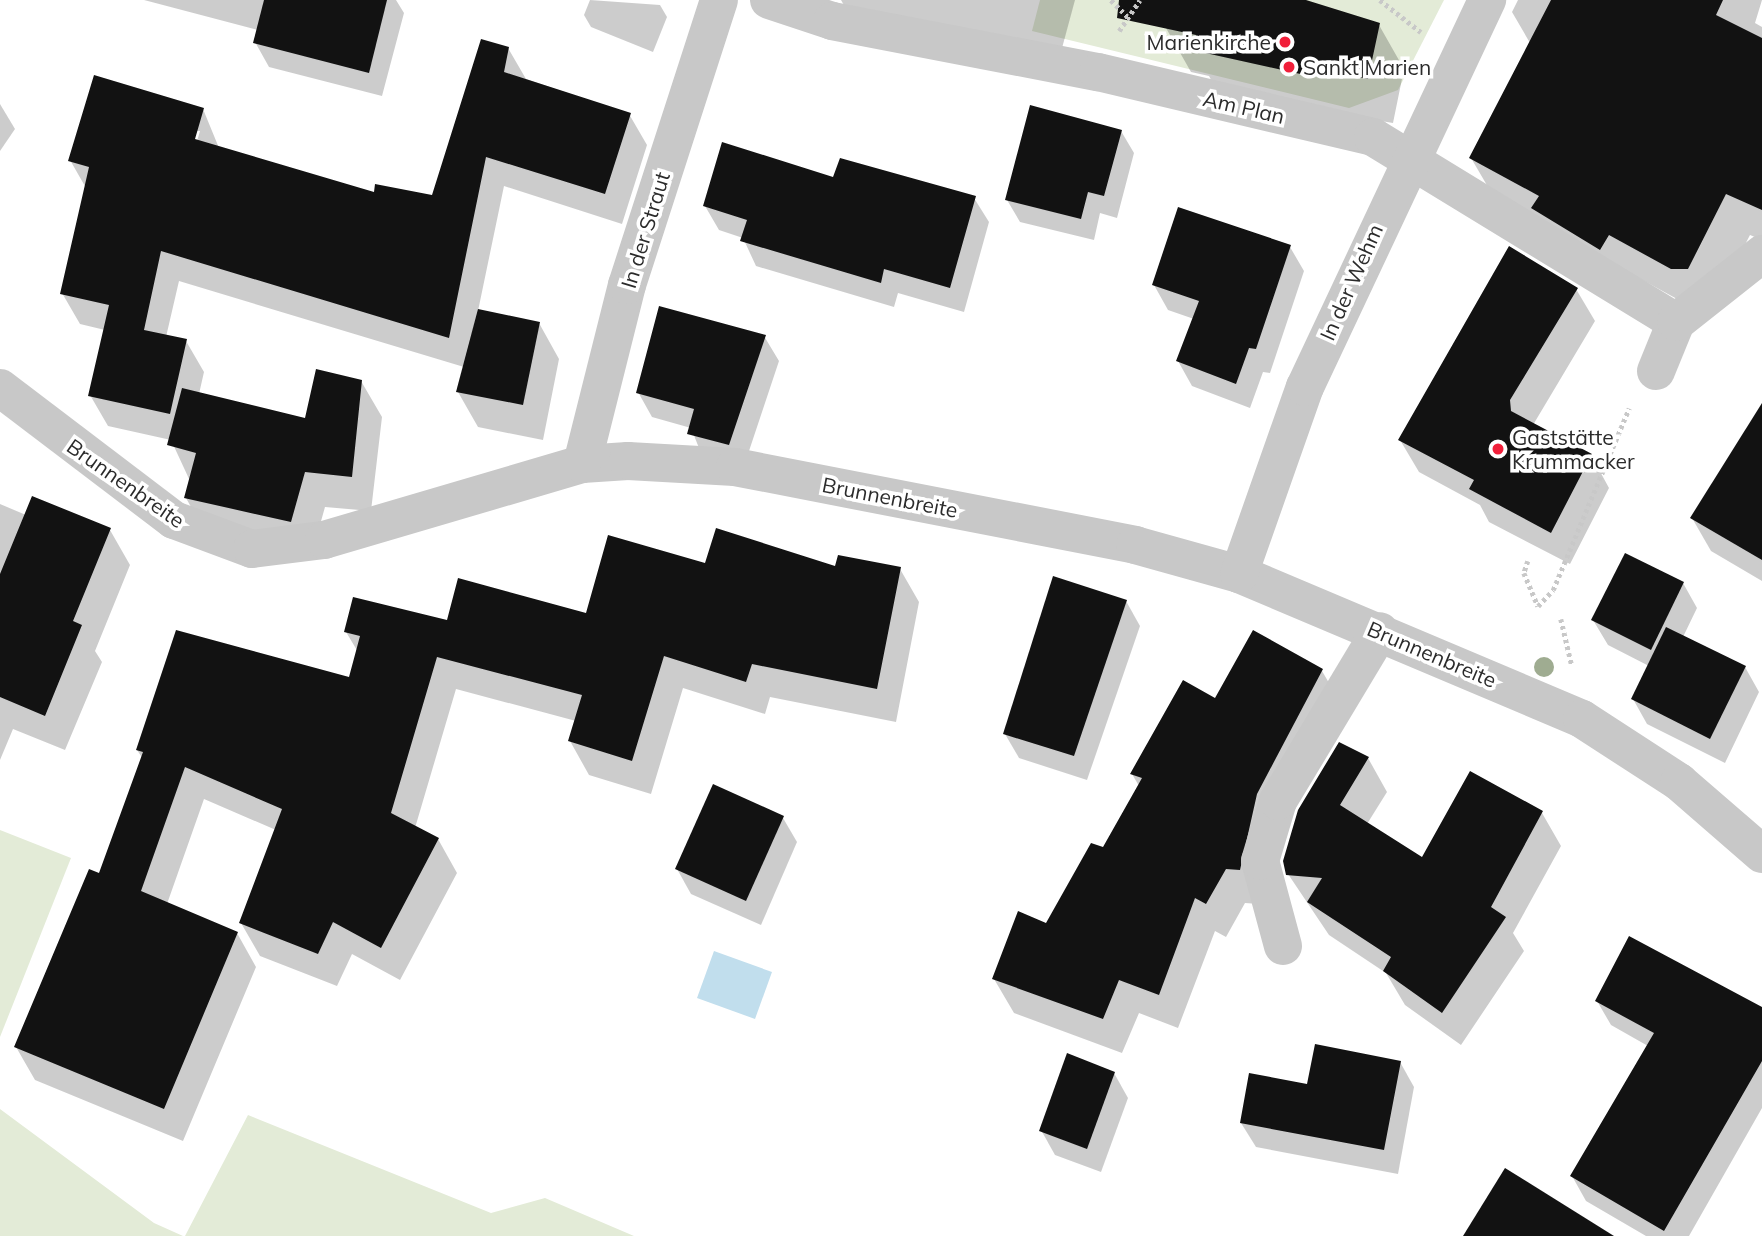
<!DOCTYPE html>
<html>
<head>
<meta charset="utf-8">
<style>
	body { margin:0 }
	#map { position:relative; width:1762px; height:1236px; overflow:hidden; background:#fff; font-family:Mulish,sans-serif }
	div>[style] { position:absolute }
	[style*='--x'] { left:calc(var(--x)*1px); top:calc(var(--y)*1px); width:calc(var(--w)*1px); rotate:calc(var(--a)*1deg) }
	.green>* { inset:0; background:#e3ebd7 }
	.water>* { inset:0; background:#c1deed }
	.shadow>* { inset:0; background:#0003 }
	.building>* { inset:0; background:#121212 }
	.path>* { height:4.5px; margin-top:-2.25px; transform-origin:0; background:repeating-linear-gradient(90deg,#c8c8c8 0 3.5px,transparent 0 7px) }
	.minor>* { height:38px; margin:-19px; padding:0 19px; transform-origin:19px; border-radius:19px; background:#c8c8c8 }
	.trees>* { width:20px; height:20px; margin:-10px; border-radius:50%; background:#9fac91 }
	.dots>* { width:19px; height:19px; translate:-50% -50%; box-sizing:border-box; border:4px solid #fff; border-radius:50% }
	span { translate:-50% -50%; white-space:nowrap; text-align:center; line-height:1.15; -webkit-text-stroke:7px #fff; paint-order:stroke }
	.poi-label { font-size:21px; color:#2b2b2b }
	.right { translate:-100% -50%; text-align:right }
	.left { translate:0 -50%; text-align:left }
	.street-label { font-size:21px; color:#2b2b2b }
</style>
</head>
<body>
<div id="map">
	<div class="green">
		<div style="clip-path:polygon(1040px 0,1444px 0,1398px 90px,1349px 108px,1032px 31px)"></div>
		<div style="clip-path:polygon(0 830px,71px 858px,0 1037px)"></div>
		<div style="clip-path:polygon(0 1109px,154px 1223px,183px 1236px,0 1236px)"></div>
		<div style="clip-path:polygon(248px 1115px,491px 1213px,545px 1198px,634px 1236px,185px 1236px)"></div>
	</div>
	<div class="water">
		<div style="clip-path:polygon(714px 951px,772px 972px,755px 1019px,697px 998px)"></div>
	</div>
	<div class="shadow">
		<div style="clip-path:polygon(144px 0,396px 0,404px 13px,382px 96px,269px 67px,255px 42px,258px 30px)"></div>
		<div style="clip-path:polygon(590px 0,660px 5px,667px 17px,653px 52px,591px 27px,584px 15px)"></div>
		<div style="clip-path:polygon(841px 0,1075px 0,1058px 63px,865px 42px)"></div>
		<div style="clip-path:polygon(1171px 0,1284px 0,1379px 25px,1404px 69px,1393px 123px,1219px 94px,1209px 76px,1191px 72px,1166px 28px)"></div>
		<div style="clip-path:polygon(1518px 0,1762px 0,1755px 23px,1762px 27px,1762px 240px,1750px 235px,1708px 316px,1495px 199px,1471px 158px,1530px 43px,1512px 12px)"></div>
		<div style="clip-path:polygon(evenodd,508px 48px,526px 79px,629px 114px,647px 145px,622px 224px,504px 186px,478px 311px,539px 323px,559px 359px,543px 440px,478px 427px,458px 392px,464px 367px,179px 281px,166px 337px,186px 341px,204px 372px,199px 394px,307px 420px,361px 381px,382px 417px,371px 511px,325px 507px,311px 557px,206px 534px,186px 498px,190px 481px,171px 440px,108px 426px,90px 395px,105px 330px,80px 324px,62px 293px,86px 188px,70px 160px,203px 109px,219px 148px,375px 195px,433px 197px,508px 48px,196px 131px,200px 131px,195px 148px,191px 147px,196px 131px)"></div>
		<div style="clip-path:polygon(0 104px,15px 129px,0 151px)"></div>
		<div style="clip-path:polygon(1121px 131px,1134px 153px,1117px 218px,1100px 213px,1094px 240px,1020px 222px,1007px 200px)"></div>
		<div style="clip-path:polygon(834px 179px,974px 198px,989px 222px,964px 312px,898px 293px,894px 307px,756px 266px,743px 238px,719px 230px,705px 206px)"></div>
		<div style="clip-path:polygon(1290px 247px,1304px 271px,1270px 373px,1263px 372px,1250px 408px,1192px 386px,1178px 361px,1194px 319px,1168px 310px,1154px 285px)"></div>
		<div style="clip-path:polygon(1576px 289px,1595px 321px,1533px 425px,1591px 455px,1609px 488px,1570px 564px,1489px 522px,1480px 505px,1419px 472px,1400px 440px)"></div>
		<div style="clip-path:polygon(764px 336px,779px 361px,743px 469px,703px 458px,691px 428px,652px 417px,638px 392px)"></div>
		<div style="clip-path:polygon(1762px 407px,1762px 581px,1711px 551px,1692px 518px)"></div>
		<div style="clip-path:polygon(0 504px,26px 515px,110px 530px,130px 565px,95px 651px,102px 662px,65px 750px,13px 729px,0 760px)"></div>
		<div style="clip-path:polygon(706px 566px,900px 569px,919px 602px,896px 722px,770px 697px,765px 714px,683px 688px,651px 794px,589px 775px,570px 741px,576px 721px,456px 689px,415px 828px,438px 839px,457px 873px,400px 980px,352px 954px,337px 986px,260px 956px,241px 923px,276px 830px,204px 799px,167px 904px,237px 933px,256px 967px,183px 1141px,35px 1080px,16px 1047px,100px 875px,143px 759px,137px 750px,350px 679px,358px 652px,346px 632px,587px 616px)"></div>
		<div style="clip-path:polygon(1683px 583px,1697px 608px,1683px 637px,1745px 667px,1759px 692px,1725px 763px,1647px 724px,1633px 699px,1649px 666px,1608px 645px,1593px 620px)"></div>
		<div style="clip-path:polygon(1126px 601px,1140px 626px,1087px 780px,1019px 758px,1005px 734px)"></div>
		<div style="clip-path:polygon(1322px 671px,1342px 705px,1276px 829px,1259px 904px,1245px 903px,1226px 937px,1215px 931px,1178px 1028px,1139px 1013px,1122px 1053px,1014px 1013px,994px 979px,1047px 926px,1104px 849px,1139px 786px,1132px 774px,1216px 700px)"></div>
		<div style="clip-path:polygon(1368px 758px,1387px 792px,1367px 824px,1422px 860px,1542px 813px,1561px 846px,1513px 933px,1524px 951px,1461px 1045px,1405px 1005px,1386px 973px,1329px 935px,1288px 874px)"></div>
		<div style="clip-path:polygon(783px 818px,797px 842px,761px 925px,691px 894px,677px 869px)"></div>
		<div style="clip-path:polygon(1597px 1001px,1762px 1009px,1762px 1108px,1689px 1236px,1646px 1236px,1586px 1201px,1572px 1176px,1648px 1046px,1611px 1025px)"></div>
		<div style="clip-path:polygon(1400px 1062px,1414px 1087px,1398px 1174px,1256px 1147px,1241px 1123px,1309px 1086px)"></div>
		<div style="clip-path:polygon(1114px 1073px,1128px 1098px,1101px 1172px,1055px 1155px,1041px 1130px)"></div>
	</div>
	<div class="building">
		<div style="clip-path:polygon(264px 0,387px 0,369px 73px,253px 43px)"></div>
		<div style="clip-path:polygon(1119px 0,1306px 0,1380px 23px,1368px 79px,1317px 68px,1314px 77px,1192px 50px,1196px 35px,1117px 18px)"></div>
		<div style="clip-path:polygon(1551px 0,1723px 0,1716px 15px,1762px 38px,1762px 210px,1726px 194px,1688px 269px,1671px 269px,1609px 235px,1600px 250px,1531px 208px,1539px 196px,1469px 158px)"></div>
		<div style="clip-path:polygon(481px 39px,509px 47px,504px 72px,631px 113px,605px 194px,486px 157px,449px 338px,161px 251px,144px 330px,187px 339px,170px 414px,88px 396px,109px 305px,60px 294px,89px 167px,68px 161px,94px 75px,204px 108px,195px 139px,374px 192px,375px 184px,432px 195px)"></div>
		<div style="clip-path:polygon(1030px 105px,1122px 130px,1104px 196px,1088px 192px,1081px 219px,1005px 200px)"></div>
		<div style="clip-path:polygon(722px 142px,833px 177px,840px 158px,976px 196px,950px 288px,884px 269px,881px 283px,740px 241px,747px 220px,703px 206px)"></div>
		<div style="clip-path:polygon(1178px 207px,1291px 245px,1256px 349px,1249px 348px,1236px 384px,1176px 361px,1199px 301px,1152px 285px)"></div>
		<div style="clip-path:polygon(1509px 246px,1578px 288px,1510px 400px,1511px 411px,1592px 454px,1551px 533px,1469px 489px,1474px 480px,1398px 440px)"></div>
		<div style="clip-path:polygon(659px 306px,766px 335px,729px 445px,687px 434px,694px 409px,636px 393px)"></div>
		<div style="clip-path:polygon(478px 309px,540px 322px,523px 405px,456px 392px)"></div>
		<div style="clip-path:polygon(316px 369px,362px 380px,352px 477px,305px 472px,291px 522px,184px 498px,196px 453px,167px 445px,182px 388px,305px 418px)"></div>
		<div style="clip-path:polygon(1762px 403px,1762px 560px,1690px 518px)"></div>
		<div style="clip-path:polygon(32px 496px,111px 528px,73px 621px,82px 625px,45px 716px,0 697px,0 574px)"></div>
		<div style="clip-path:polygon(716px 528px,835px 566px,838px 555px,901px 567px,877px 689px,752px 664px,746px 682px,664px 656px,632px 761px,568px 741px,582px 695px,437px 657px,391px 813px,439px 838px,381px 948px,333px 922px,318px 954px,239px 923px,282px 809px,185px 767px,141px 891px,238px 932px,164px 1109px,14px 1047px,89px 869px,99px 873px,143px 752px,136px 750px,176px 630px,349px 677px,360px 636px,344px 632px,353px 597px,447px 620px,458px 578px,586px 613px,608px 535px,705px 563px)"></div>
		<div style="clip-path:polygon(1625px 553px,1684px 582px,1651px 650px,1591px 620px)"></div>
		<div style="clip-path:polygon(1053px 576px,1127px 600px,1074px 756px,1003px 734px)"></div>
		<div style="clip-path:polygon(1666px 627px,1746px 666px,1710px 739px,1631px 699px)"></div>
		<div style="clip-path:polygon(1253px 630px,1323px 669px,1257px 794px,1240px 870px,1226px 869px,1206px 904px,1195px 898px,1159px 995px,1119px 980px,1103px 1019px,992px 979px,1018px 911px,1046px 923px,1091px 843px,1103px 847px,1142px 778px,1130px 774px,1183px 680px,1215px 698px)"></div>
		<div style="clip-path:polygon(1339px 742px,1369px 757px,1340px 805px,1422px 857px,1470px 771px,1543px 811px,1491px 907px,1506px 917px,1442px 1013px,1383px 971px,1391px 957px,1307px 902px,1322px 878px,1286px 875px,1283px 861px,1298px 810px)"></div>
		<div style="clip-path:polygon(713px 784px,784px 816px,746px 901px,675px 869px)"></div>
		<div style="clip-path:polygon(1629px 936px,1762px 1007px,1762px 1061px,1664px 1231px,1570px 1176px,1654px 1033px,1595px 1001px)"></div>
		<div style="clip-path:polygon(1315px 1044px,1401px 1061px,1384px 1150px,1240px 1123px,1249px 1073px,1307px 1084px)"></div>
		<div style="clip-path:polygon(1067px 1053px,1115px 1072px,1087px 1149px,1039px 1131px)"></div>
		<div style="clip-path:polygon(1505px 1168px,1614px 1236px,1463px 1236px)"></div>
	</div>
	<div class="path">
		<div style="--x:1111;--y:0;--w:23;--a:45"></div>
		<div style="--x:1380;--y:0;--w:52;--a:38"></div>
		<div style="--x:1119;--y:31;--w:37;--a:-56"></div>
		<div style="--x:1528;--y:561;--w:13;--a:108"></div>
		<div style="--x:1524;--y:573;--w:36;--a:67"></div>
		<div style="--x:1538;--y:606;--w:22;--a:-47"></div>
		<div style="--x:1553;--y:590;--w:197;--a:-67.3"></div>
		<div style="--x:1561;--y:619;--w:48;--a:76.8"></div>
	</div>
	<div class="minor">
		<div style="--x:769;--y:0;--w:66;--a:18.4"></div>
		<div style="--x:832;--y:21;--w:271;--a:10.9"></div>
		<div style="--x:1098;--y:72;--w:283;--a:13.3"></div>
		<div style="--x:1373;--y:137;--w:355;--a:31.4"></div>
		<div style="--x:1676;--y:322;--w:53;--a:112.2"></div>
		<div style="--x:1676;--y:322;--w:110;--a:-38.3"></div>
		<div style="--x:0;--y:388;--w:218;--a:37.2"></div>
		<div style="--x:174;--y:520;--w:83;--a:20.4"></div>
		<div style="--x:252;--y:549;--w:73;--a:-7.1"></div>
		<div style="--x:324;--y:540;--w:269;--a:-16.4"></div>
		<div style="--x:582;--y:464;--w:46;--a:-3.7"></div>
		<div style="--x:628;--y:461;--w:107;--a:3.2"></div>
		<div style="--x:735;--y:467;--w:408;--a:11"></div>
		<div style="--x:1135;--y:545;--w:108;--a:15.6"></div>
		<div style="--x:1239;--y:574;--w:372;--a:22.9"></div>
		<div style="--x:1582;--y:719;--w:116;--a:33"></div>
		<div style="--x:1679;--y:782;--w:110;--a:40.9"></div>
		<div style="--x:582;--y:464;--w:185;--a:-75.9"></div>
		<div style="--x:627;--y:285;--w:299;--a:-72.1"></div>
		<div style="--x:1239;--y:574;--w:198;--a:-70.6"></div>
		<div style="--x:1305;--y:387;--w:428;--a:-64.8"></div>
		<div style="--x:1283;--y:946;--w:88;--a:-105.1"></div>
		<div style="--x:1260;--y:861;--w:63;--a:-73.3"></div>
		<div style="--x:1278;--y:801;--w:198;--a:-59"></div>
	</div>
	<div class="trees">
		<div style="left:1544px;top:667px"></div>
	</div>
	<div class="dots">
		<div style="left:1285px;top:42px;background:#f11f3a"></div>
		<div style="left:1289px;top:67px;background:#f11f3a"></div>
		<div style="left:1498px;top:449px;background:#f11f3a"></div>
	</div>
	<div class="poi-label">
		<span class="right" style="left:1271px;top:42px">Marienkirche</span>
		<span class="left" style="left:1303px;top:67px">Sankt Marien</span>
		<span class="left" style="left:1512px;top:449px">Gaststätte<br>Krummacker</span>
	</div>
	<div class="street-label">
		<span style="left:1244px;top:107px;rotate:13deg">Am Plan</span>
		<span style="left:645px;top:230px;rotate:-73deg">In der Straut</span>
		<span style="left:1351px;top:282px;rotate:-66deg">In der Wehm</span>
		<span style="left:126px;top:483px;rotate:35deg">Brunnenbreite</span>
		<span style="left:890px;top:497px;rotate:11deg">Brunnenbreite</span>
		<span style="left:1432px;top:654px;rotate:23deg">Brunnenbreite</span>
	</div>
</div>
</body>
</html>
